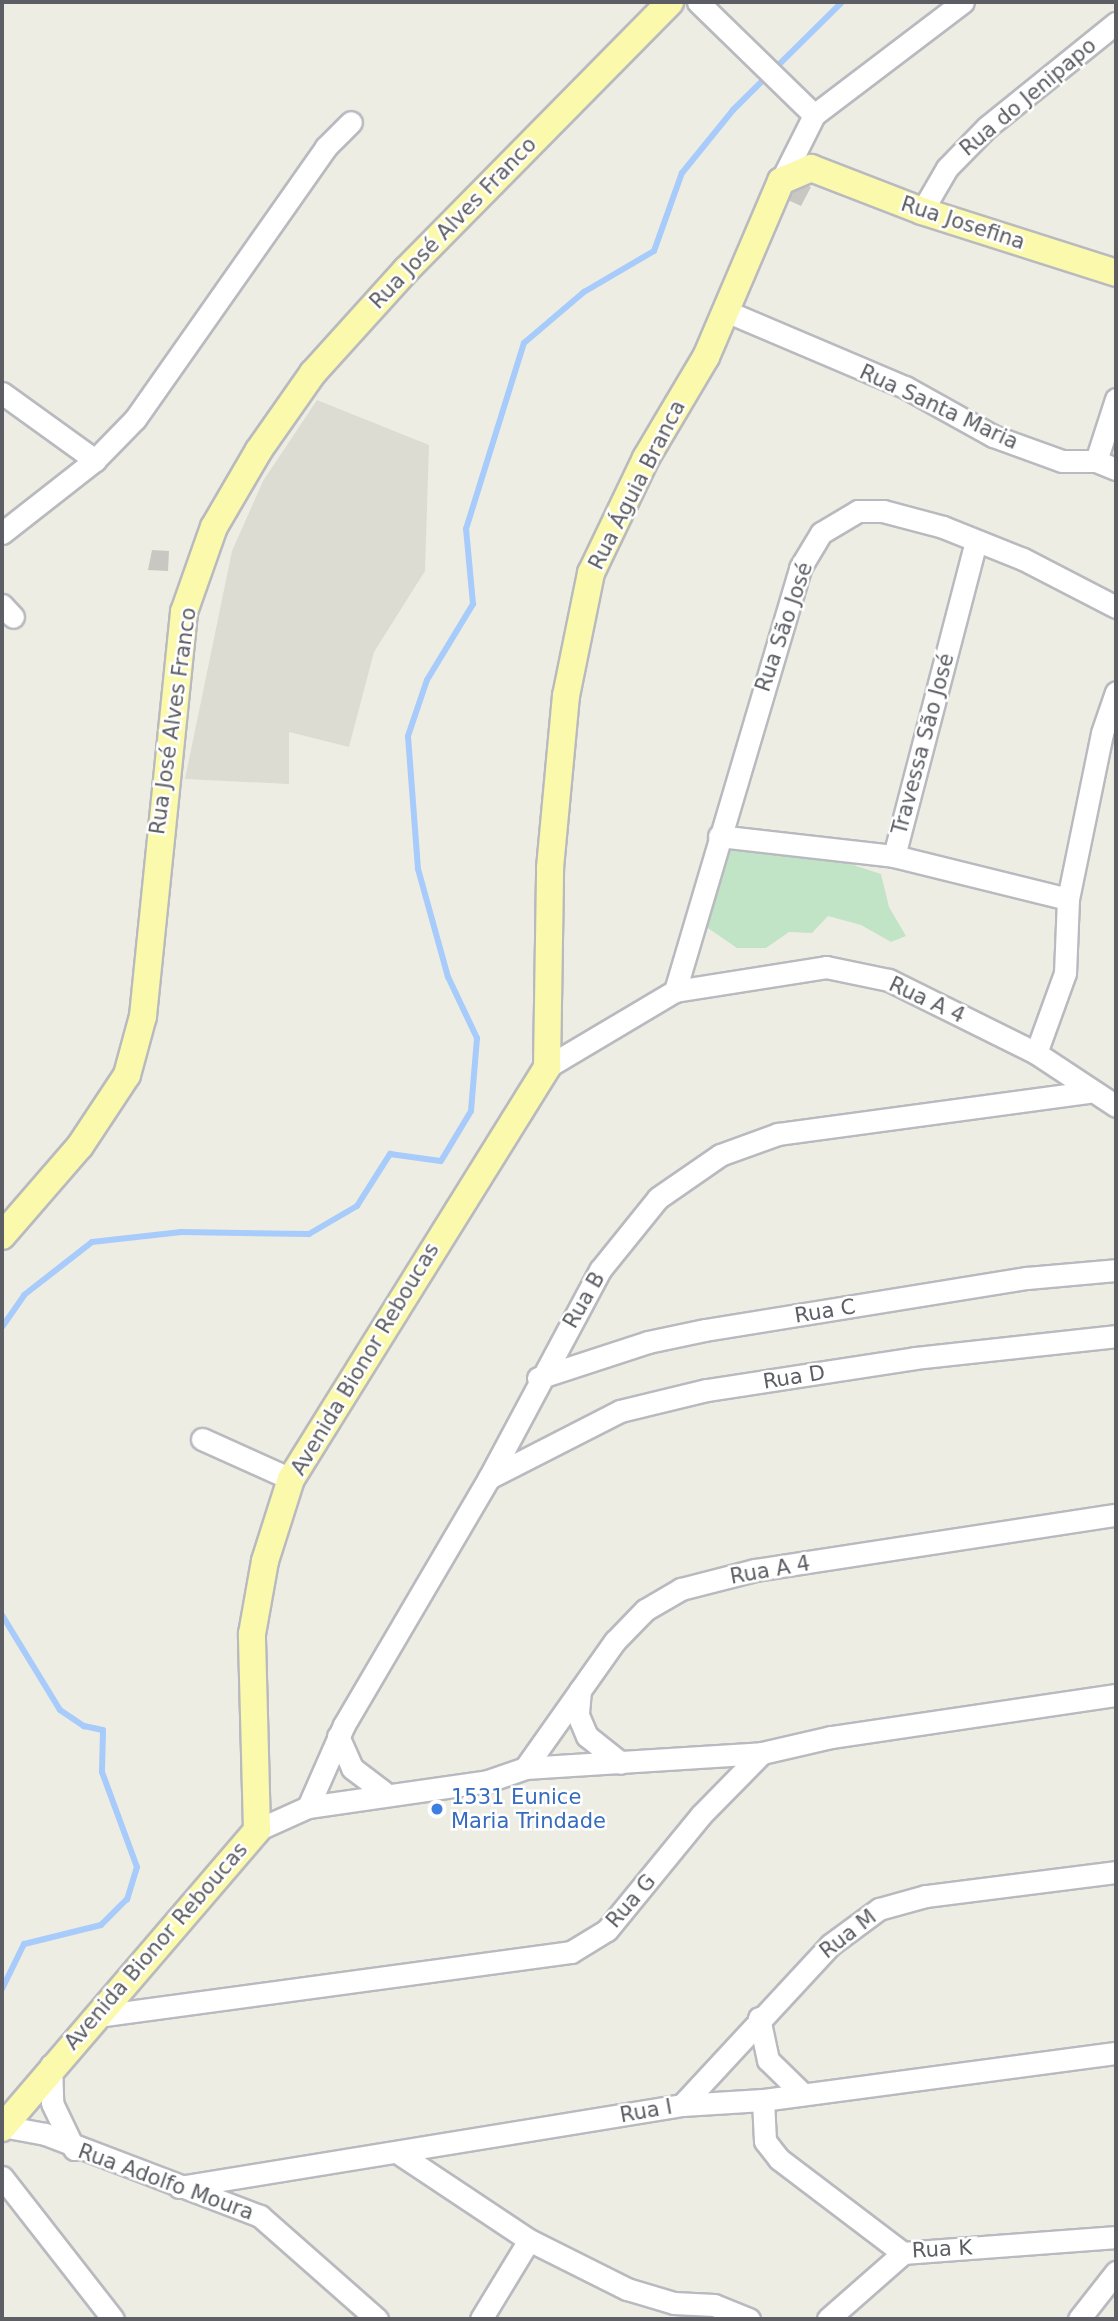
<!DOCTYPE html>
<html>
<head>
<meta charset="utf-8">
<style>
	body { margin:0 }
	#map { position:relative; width:1118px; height:2321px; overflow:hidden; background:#eeede4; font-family:"DejaVu Sans",sans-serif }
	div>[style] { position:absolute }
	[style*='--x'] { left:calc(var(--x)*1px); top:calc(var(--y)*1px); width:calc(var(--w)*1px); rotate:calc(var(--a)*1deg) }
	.education>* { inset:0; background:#dddcd2 }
	.green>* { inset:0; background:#c1e4c6 }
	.stream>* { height:6px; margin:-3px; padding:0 3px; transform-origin:3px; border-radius:3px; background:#a7cbfb }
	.building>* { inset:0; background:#c9c7c1 }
	.roads { filter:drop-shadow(2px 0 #b9babf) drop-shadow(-2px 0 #b9babf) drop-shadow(0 2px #b9babf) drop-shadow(0 -2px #b9babf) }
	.minor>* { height:21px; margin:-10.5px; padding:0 10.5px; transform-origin:10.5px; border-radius:10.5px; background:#fff }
	.major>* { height:26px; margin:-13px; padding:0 13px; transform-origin:13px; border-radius:13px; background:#fbf9ac }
	.dots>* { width:19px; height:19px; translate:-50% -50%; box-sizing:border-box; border:4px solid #fff; border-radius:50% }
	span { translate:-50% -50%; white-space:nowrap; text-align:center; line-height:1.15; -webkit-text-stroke:5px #fff; paint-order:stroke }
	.street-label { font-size:21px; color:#5c5e64 }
	.shop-label { font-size:21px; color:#366cbe }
	.left { translate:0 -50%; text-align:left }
	.frame { position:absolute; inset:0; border:4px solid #5c5e64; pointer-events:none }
</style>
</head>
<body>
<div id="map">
	<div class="education">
		<div style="clip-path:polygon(317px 400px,429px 445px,425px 571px,374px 652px,349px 747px,289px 732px,289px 784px,185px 779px,232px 551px,263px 481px)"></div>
	</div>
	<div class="green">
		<div style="clip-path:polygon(729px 846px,838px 860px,881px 874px,889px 907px,906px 936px,891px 942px,861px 925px,828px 916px,812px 933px,789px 932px,766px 948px,737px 948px,705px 926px)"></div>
	</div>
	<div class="stream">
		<div style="--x:2;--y:1327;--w:39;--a:-55"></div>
		<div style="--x:24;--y:1295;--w:86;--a:-37.9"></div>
		<div style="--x:92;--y:1242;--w:90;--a:-6.4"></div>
		<div style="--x:181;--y:1232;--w:128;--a:0.9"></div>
		<div style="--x:309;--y:1234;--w:56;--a:-30.3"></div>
		<div style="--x:357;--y:1206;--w:62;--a:-57.6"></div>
		<div style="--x:390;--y:1154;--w:51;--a:7.8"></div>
		<div style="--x:441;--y:1161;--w:58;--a:-59"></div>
		<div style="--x:471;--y:1111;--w:73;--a:-85.3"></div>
		<div style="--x:477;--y:1038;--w:68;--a:-115.4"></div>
		<div style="--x:448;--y:977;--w:112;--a:-105.5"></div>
		<div style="--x:418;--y:869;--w:133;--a:-94.3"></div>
		<div style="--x:408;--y:736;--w:59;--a:-71.3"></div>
		<div style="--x:427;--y:680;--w:89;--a:-58.8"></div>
		<div style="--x:473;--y:604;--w:75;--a:-95.3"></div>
		<div style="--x:466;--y:529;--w:195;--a:-72.7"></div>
		<div style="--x:524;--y:343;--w:79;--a:-40.4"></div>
		<div style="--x:584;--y:292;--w:81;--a:-30.4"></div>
		<div style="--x:654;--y:251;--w:83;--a:-70.3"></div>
		<div style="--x:682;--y:173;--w:81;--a:-51"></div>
		<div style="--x:733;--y:110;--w:153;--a:-44.7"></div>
		<div style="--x:2;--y:1615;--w:111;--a:58.6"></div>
		<div style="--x:60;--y:1710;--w:29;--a:34"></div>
		<div style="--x:84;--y:1726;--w:19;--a:12"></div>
		<div style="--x:103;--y:1730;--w:42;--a:91.4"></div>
		<div style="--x:102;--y:1772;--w:101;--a:69.8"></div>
		<div style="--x:137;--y:1867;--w:34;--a:107"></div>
		<div style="--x:127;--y:1899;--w:37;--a:135"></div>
		<div style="--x:101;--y:1925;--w:79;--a:166.1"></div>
		<div style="--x:24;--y:1944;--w:50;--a:116.1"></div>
	</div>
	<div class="building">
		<div style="clip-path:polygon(800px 183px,811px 187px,801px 206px,788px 200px)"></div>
		<div style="clip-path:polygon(152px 550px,169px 551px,168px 571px,148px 570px)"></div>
	</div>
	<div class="roads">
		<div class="minor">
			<div style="--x:698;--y:2;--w:162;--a:44.2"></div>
			<div style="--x:781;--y:181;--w:74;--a:-63.4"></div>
			<div style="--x:814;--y:115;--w:187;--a:-37.2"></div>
			<div style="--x:922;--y:211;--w:50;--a:-59.8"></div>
			<div style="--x:947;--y:168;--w:57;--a:-45.7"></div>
			<div style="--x:987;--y:127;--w:166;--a:-38.9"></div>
			<div style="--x:728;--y:312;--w:192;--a:23"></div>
			<div style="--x:905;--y:387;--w:101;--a:29.1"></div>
			<div style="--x:993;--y:436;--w:73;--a:19.9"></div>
			<div style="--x:1062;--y:461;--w:34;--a:0"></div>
			<div style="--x:1096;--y:461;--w:22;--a:22"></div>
			<div style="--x:2;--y:393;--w:115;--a:35.8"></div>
			<div style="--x:1096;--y:461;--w:65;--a:-72.1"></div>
			<div style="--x:2;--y:533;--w:118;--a:-38.1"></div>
			<div style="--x:95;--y:460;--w:57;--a:-45.7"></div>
			<div style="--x:135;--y:419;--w:332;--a:-54.9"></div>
			<div style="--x:326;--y:147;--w:35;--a:-45"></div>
			<div style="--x:2;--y:605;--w:16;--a:47"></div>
			<div style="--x:719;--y:836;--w:176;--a:6.5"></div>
			<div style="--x:894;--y:856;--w:322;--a:-75.4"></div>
			<div style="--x:894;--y:856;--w:179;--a:13.9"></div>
			<div style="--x:1068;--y:899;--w:74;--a:92.3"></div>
			<div style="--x:1065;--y:973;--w:85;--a:109.9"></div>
			<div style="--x:1068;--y:899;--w:169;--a:-78.4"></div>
			<div style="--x:1102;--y:733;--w:43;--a:-71.1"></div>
			<div style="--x:675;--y:991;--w:441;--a:-73.5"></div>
			<div style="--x:800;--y:568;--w:41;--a:-59"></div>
			<div style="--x:821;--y:533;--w:43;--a:-30.7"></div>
			<div style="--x:858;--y:511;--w:25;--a:0"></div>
			<div style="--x:883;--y:511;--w:62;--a:14.9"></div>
			<div style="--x:943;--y:527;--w:86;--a:21.8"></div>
			<div style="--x:1023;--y:559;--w:105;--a:27.3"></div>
			<div style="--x:547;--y:1067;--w:149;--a:-30.7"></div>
			<div style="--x:675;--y:991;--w:153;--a:-9"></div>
			<div style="--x:826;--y:967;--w:64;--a:11.7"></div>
			<div style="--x:889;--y:980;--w:164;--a:26.4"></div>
			<div style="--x:1036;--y:1053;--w:96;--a:33.5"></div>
			<div style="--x:538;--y:1378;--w:116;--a:-18.1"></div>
			<div style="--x:648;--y:1342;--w:58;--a:-11.9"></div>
			<div style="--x:705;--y:1330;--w:326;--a:-9.2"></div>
			<div style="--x:1027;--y:1278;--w:89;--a:-5.1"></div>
			<div style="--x:202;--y:1439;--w:98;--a:24.2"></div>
			<div style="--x:489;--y:1478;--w:147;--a:-27.1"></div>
			<div style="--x:620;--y:1411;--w:89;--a:-13.6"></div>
			<div style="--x:707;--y:1390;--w:210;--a:-8.7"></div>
			<div style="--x:915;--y:1358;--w:202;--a:-6.2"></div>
			<div style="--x:580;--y:1690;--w:25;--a:95"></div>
			<div style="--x:578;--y:1715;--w:23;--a:67"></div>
			<div style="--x:587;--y:1736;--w:43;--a:38.5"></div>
			<div style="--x:338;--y:1736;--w:35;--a:66"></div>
			<div style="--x:352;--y:1768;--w:40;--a:37"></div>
			<div style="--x:525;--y:1768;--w:237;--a:-3.6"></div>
			<div style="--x:308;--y:1807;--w:90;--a:-66.3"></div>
			<div style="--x:344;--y:1725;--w:286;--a:-59.6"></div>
			<div style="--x:489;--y:1478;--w:236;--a:-61.9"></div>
			<div style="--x:600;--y:1270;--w:92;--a:-51.1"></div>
			<div style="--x:658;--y:1198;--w:75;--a:-34.7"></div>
			<div style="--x:720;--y:1155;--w:62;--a:-19.9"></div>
			<div style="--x:778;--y:1134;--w:313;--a:-7.7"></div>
			<div style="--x:257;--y:1830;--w:56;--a:-24.3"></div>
			<div style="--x:308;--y:1807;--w:182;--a:-8.2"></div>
			<div style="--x:488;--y:1781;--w:39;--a:-19"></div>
			<div style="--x:525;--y:1768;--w:156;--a:-54.7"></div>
			<div style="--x:615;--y:1641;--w:43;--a:-45.9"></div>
			<div style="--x:645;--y:1610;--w:42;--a:-30.3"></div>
			<div style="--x:681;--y:1589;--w:76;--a:-14.4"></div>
			<div style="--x:755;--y:1570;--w:365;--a:-8.7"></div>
			<div style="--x:98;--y:2016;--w:477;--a:-7.7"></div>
			<div style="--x:571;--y:1952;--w:42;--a:-31.4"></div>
			<div style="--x:607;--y:1930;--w:149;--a:-50.7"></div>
			<div style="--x:701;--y:1815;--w:87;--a:-45.5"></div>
			<div style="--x:762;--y:1753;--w:71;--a:-13.1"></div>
			<div style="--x:831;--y:1737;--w:288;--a:-8.4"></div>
			<div style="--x:759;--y:2018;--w:43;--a:77.9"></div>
			<div style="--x:768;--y:2060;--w:49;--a:44.2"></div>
			<div style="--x:51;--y:2065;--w:38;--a:88"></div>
			<div style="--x:52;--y:2103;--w:51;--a:64.4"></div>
			<div style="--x:763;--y:2100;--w:41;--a:87.2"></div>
			<div style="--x:765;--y:2141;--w:23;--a:52"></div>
			<div style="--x:779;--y:2159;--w:156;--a:37.2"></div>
			<div style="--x:903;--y:2253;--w:214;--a:-4.3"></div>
			<div style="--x:682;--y:2105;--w:218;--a:-47.2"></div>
			<div style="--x:830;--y:1945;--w:61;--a:-36.3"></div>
			<div style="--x:879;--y:1909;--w:49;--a:-15.5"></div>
			<div style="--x:926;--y:1896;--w:192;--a:-7.2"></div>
			<div style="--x:2;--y:2126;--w:44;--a:10.5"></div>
			<div style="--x:45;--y:2134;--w:230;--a:20.9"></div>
			<div style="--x:260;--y:2216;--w:156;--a:41.4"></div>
			<div style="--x:400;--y:2154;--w:155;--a:33.7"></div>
			<div style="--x:529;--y:2240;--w:110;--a:26.6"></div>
			<div style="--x:627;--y:2289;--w:49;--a:16.6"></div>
			<div style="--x:674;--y:2303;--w:40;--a:2.9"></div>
			<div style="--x:714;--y:2305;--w:38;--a:22"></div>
			<div style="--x:2;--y:2177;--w:180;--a:52"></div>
			<div style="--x:179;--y:2187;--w:510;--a:-9.26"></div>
			<div style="--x:682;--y:2105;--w:81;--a:-3.5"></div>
			<div style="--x:763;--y:2100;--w:356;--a:-7.6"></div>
			<div style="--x:481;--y:2319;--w:92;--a:-58.7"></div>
			<div style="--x:828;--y:2319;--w:100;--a:-41.3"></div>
			<div style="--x:1079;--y:2319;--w:60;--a:-51.8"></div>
		</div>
		<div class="major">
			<div style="--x:2;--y:1236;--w:119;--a:-49.1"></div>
			<div style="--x:80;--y:1146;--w:85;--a:-56.5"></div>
			<div style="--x:127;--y:1075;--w:61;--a:-74.8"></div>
			<div style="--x:143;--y:1016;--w:406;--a:-84.2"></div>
			<div style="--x:184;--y:612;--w:90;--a:-70.6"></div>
			<div style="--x:214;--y:527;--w:89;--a:-59.7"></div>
			<div style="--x:259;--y:450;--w:94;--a:-55"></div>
			<div style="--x:313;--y:373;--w:139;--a:-47.9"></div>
			<div style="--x:406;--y:270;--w:376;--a:-45.4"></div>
			<div style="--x:2;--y:2128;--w:392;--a:-49.4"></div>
			<div style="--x:257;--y:1830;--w:196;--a:-91.5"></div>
			<div style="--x:252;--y:1634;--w:74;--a:-79.9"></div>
			<div style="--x:265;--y:1561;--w:86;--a:-72.4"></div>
			<div style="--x:291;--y:1479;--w:485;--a:-58.1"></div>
			<div style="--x:547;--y:1067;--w:199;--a:-89.1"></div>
			<div style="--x:550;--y:868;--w:173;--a:-84.7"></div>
			<div style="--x:566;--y:696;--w:126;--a:-78.5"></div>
			<div style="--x:591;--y:573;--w:127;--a:-64.4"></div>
			<div style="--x:646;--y:458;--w:117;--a:-59.3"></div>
			<div style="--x:706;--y:357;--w:191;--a:-66.9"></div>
			<div style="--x:781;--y:181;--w:33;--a:-23"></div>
			<div style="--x:811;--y:168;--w:119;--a:21.2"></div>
			<div style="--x:922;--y:211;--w:204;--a:17.7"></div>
		</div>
	</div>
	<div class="dots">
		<div style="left:437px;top:1809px;background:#3f7fe0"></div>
	</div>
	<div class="street-label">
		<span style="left:1028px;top:97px;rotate:-40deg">Rua do Jenipapo</span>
		<span style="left:453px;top:223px;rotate:-46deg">Rua José Alves Franco</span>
		<span style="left:963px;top:223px;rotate:18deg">Rua Josefina</span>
		<span style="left:939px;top:407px;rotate:25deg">Rua Santa Maria</span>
		<span style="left:637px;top:485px;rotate:-63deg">Rua Águia Branca</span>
		<span style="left:784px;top:627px;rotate:-71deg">Rua São José</span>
		<span style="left:173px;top:721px;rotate:-82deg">Rua José Alves Franco</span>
		<span style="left:923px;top:744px;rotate:-75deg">Travessa São José</span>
		<span style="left:927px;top:1000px;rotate:25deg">Rua A 4</span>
		<span style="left:584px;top:1300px;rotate:-60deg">Rua B</span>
		<span style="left:825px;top:1311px;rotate:-9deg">Rua C</span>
		<span style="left:365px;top:1359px;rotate:-59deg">Avenida Bionor Reboucas</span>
		<span style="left:794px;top:1377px;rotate:-9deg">Rua D</span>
		<span style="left:770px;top:1570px;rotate:-10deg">Rua A 4</span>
		<span style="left:631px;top:1901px;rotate:-49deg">Rua G</span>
		<span style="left:848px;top:1934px;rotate:-38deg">Rua M</span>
		<span style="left:156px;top:1946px;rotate:-49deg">Avenida Bionor Reboucas</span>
		<span style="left:646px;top:2111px;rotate:-10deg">Rua I</span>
		<span style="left:166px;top:2182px;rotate:20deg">Rua Adolfo Moura</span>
		<span style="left:942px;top:2249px;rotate:-3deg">Rua K</span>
	</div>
	<div class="shop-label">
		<span class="left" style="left:451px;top:1809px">1531 Eunice<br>Maria Trindade</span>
	</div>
	<div class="frame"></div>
</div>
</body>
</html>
